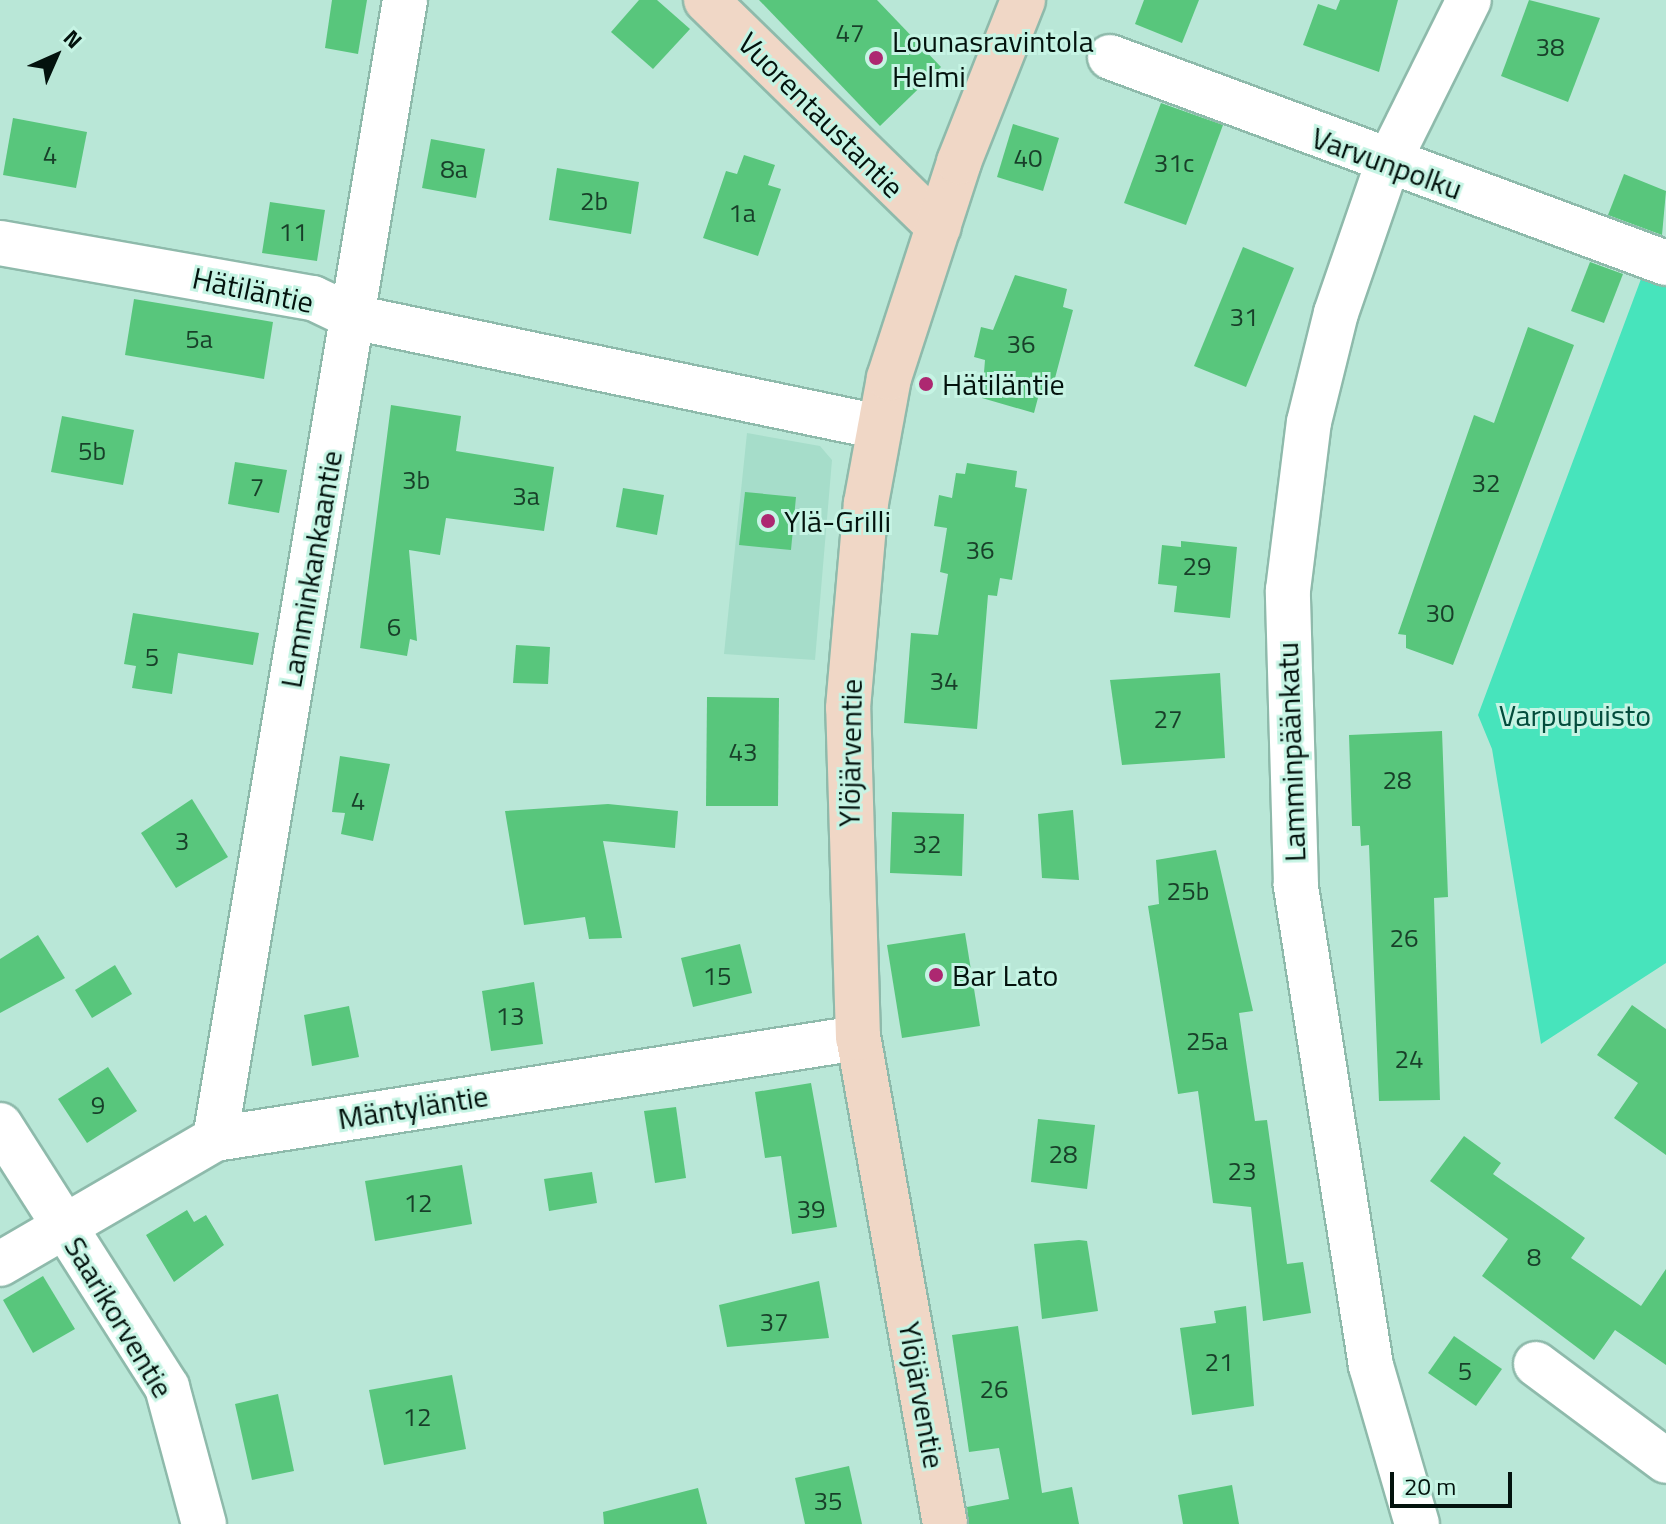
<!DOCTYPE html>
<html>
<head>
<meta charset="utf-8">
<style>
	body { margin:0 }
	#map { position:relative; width:1666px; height:1524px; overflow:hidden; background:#b9e7d7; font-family:"Titillium Web",sans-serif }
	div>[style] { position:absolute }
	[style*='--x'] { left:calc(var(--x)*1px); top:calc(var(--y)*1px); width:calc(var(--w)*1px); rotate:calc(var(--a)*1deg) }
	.built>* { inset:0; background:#a6ddca }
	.green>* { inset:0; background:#47e4bc }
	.building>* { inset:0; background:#58c67c }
	.roads { filter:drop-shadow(2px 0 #8ebaab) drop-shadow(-2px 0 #8ebaab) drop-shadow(0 2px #8ebaab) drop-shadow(0 -2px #8ebaab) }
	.minor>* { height:44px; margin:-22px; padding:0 22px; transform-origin:22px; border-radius:22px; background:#fff }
	.secondary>* { height:44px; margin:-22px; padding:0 22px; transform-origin:22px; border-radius:22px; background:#f0d7c6 }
	.dots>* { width:22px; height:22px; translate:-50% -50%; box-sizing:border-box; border:4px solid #c6f4e4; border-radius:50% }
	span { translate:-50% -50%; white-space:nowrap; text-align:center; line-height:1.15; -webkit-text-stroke:6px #c6f4e4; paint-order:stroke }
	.number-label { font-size:26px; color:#183f29 }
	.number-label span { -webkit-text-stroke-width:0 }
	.poi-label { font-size:30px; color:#03120d }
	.left { translate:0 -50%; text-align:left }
	.street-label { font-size:30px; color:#03120d }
	.park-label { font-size:30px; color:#034c3c }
	.north { position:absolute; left:16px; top:16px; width:80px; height:80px; -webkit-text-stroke:6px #c6f4e4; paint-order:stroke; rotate:45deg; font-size:22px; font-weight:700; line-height:32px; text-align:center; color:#03120d }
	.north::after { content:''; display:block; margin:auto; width:28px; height:36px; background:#03120d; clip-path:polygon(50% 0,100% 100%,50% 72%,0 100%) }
	.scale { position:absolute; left:1390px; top:1472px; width:122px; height:36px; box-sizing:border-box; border:4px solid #03120d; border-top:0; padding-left:10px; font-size:24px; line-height:28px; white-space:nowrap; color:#03120d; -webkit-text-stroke:6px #c6f4e4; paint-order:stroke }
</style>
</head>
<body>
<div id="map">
	<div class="built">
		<div style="clip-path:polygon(747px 433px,820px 446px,832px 460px,815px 660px,724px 654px)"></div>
	</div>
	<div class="green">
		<div style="clip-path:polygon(1644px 271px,1666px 280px,1666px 963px,1541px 1044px,1492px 749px,1478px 715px)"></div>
	</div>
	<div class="building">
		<div style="clip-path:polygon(332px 0,367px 0,358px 54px,325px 48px)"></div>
		<div style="clip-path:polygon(639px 0,657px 0,690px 29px,653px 69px,611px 32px)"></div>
		<div style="clip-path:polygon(759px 0,877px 0,941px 67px,880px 126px)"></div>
		<div style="clip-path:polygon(1144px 0,1199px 0,1182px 43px,1135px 24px)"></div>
		<div style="clip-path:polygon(1340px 0,1398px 0,1379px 72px,1303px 45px,1318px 4px,1336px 10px)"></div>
		<div style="clip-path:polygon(1529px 0,1600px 18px,1568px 102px,1501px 76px)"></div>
		<div style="clip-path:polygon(1161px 103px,1223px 125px,1186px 225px,1124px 203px)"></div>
		<div style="clip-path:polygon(13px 118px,87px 132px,76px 188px,3px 175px)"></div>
		<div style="clip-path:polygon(1013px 124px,1059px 138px,1043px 191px,997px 177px)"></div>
		<div style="clip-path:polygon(431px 139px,485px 149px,476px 198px,422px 188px)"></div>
		<div style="clip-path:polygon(744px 155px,775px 165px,768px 185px,781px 189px,758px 256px,703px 238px,726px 171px,737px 174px)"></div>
		<div style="clip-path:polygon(557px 168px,639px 182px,631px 234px,549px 220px)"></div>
		<div style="clip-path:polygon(1624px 174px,1666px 191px,1662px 235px,1608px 215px)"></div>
		<div style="clip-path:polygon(270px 202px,325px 210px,317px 261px,262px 253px)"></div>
		<div style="clip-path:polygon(1243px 247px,1294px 268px,1246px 387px,1194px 366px)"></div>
		<div style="clip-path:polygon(1590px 262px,1623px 274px,1604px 323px,1571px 311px)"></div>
		<div style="clip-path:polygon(1015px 275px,1067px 289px,1063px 307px,1073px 310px,1050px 397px,1039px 394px,1034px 413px,982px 398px,985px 360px,974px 357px,981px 327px,993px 330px)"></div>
		<div style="clip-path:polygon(134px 299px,273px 322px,264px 379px,125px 355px)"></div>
		<div style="clip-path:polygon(1528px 327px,1574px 345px,1453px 665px,1406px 648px,1406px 635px,1398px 634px,1474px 415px,1494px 423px)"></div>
		<div style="clip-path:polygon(391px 405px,461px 416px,456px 451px,554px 467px,544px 531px,446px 518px,440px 555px,409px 550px,417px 641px,410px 639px,407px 656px,360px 648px)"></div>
		<div style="clip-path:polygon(62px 416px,134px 430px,123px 485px,51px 472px)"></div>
		<div style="clip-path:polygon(235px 462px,287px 470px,279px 513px,228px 504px)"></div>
		<div style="clip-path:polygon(967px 463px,1017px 471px,1015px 487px,1027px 489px,1012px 580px,1000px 578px,997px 596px,988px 595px,977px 729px,904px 723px,911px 633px,938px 635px,948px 574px,940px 572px,947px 528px,934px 526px,939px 495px,952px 498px,956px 473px,965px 474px)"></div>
		<div style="clip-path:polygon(623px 488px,664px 495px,657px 535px,616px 527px)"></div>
		<div style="clip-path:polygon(745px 492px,796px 497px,791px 550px,739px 545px)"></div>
		<div style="clip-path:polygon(1181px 541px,1237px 547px,1230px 618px,1174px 612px,1177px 586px,1158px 584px,1162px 545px,1181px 547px)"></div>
		<div style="clip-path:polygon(133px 613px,259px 633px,253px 665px,178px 653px,172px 694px,132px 688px,136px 666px,124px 664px)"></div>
		<div style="clip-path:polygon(516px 645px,550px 647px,548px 684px,513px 683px)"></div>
		<div style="clip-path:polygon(1220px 673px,1225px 758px,1122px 765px,1110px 680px)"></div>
		<div style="clip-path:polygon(707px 697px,779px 698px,778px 806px,706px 806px)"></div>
		<div style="clip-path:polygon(1442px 731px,1448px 897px,1434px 898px,1440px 1100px,1379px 1101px,1369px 845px,1361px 846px,1360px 826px,1352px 826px,1349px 735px)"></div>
		<div style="clip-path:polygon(340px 756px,390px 764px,373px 841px,341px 834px,345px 813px,332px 812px)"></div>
		<div style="clip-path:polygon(192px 799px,228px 857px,176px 888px,141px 833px)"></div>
		<div style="clip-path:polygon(608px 804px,678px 811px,675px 848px,603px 841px,622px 938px,589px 939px,585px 917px,524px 925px,505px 811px)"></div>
		<div style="clip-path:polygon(1073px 810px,1079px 880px,1042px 878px,1038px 814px)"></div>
		<div style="clip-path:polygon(892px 812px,964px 814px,962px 876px,890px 873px)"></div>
		<div style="clip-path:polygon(1216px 850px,1253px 1011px,1239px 1013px,1255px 1121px,1267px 1120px,1287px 1264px,1303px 1262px,1311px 1313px,1263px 1321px,1251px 1207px,1213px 1203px,1198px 1091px,1178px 1094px,1148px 906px,1159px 904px,1156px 860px)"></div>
		<div style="clip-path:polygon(965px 933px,980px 1026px,902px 1038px,887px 945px)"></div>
		<div style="clip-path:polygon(38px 935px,65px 978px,0 1013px,0 959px)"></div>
		<div style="clip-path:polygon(740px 944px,752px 993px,693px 1007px,681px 958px)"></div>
		<div style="clip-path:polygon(115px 965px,132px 994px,92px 1018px,75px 990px)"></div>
		<div style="clip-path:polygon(534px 982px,543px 1044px,491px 1051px,482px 991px)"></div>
		<div style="clip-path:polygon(1632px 1005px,1666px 1029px,1666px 1155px,1614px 1118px,1638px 1083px,1597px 1055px)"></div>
		<div style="clip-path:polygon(349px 1006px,359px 1057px,312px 1066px,304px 1015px)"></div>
		<div style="clip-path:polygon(108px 1067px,137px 1111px,87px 1143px,58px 1099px)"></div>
		<div style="clip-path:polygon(811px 1083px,837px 1227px,792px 1234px,781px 1156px,765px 1158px,755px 1092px)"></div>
		<div style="clip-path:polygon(676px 1107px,686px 1178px,655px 1183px,644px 1111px)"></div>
		<div style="clip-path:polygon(1038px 1119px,1095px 1125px,1087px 1189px,1031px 1182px)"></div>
		<div style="clip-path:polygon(1464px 1136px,1501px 1163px,1493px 1174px,1585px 1238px,1571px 1258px,1641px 1306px,1666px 1269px,1666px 1365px,1615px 1330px,1594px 1360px,1482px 1276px,1508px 1239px,1430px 1181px)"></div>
		<div style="clip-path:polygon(462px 1165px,472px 1224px,375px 1241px,365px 1181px)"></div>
		<div style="clip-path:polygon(592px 1172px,597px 1203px,549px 1211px,544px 1179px)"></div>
		<div style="clip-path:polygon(187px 1210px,194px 1222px,206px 1215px,224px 1245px,174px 1282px,146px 1235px)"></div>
		<div style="clip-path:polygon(1079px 1240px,1087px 1241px,1098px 1311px,1042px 1319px,1034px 1244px)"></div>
		<div style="clip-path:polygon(43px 1276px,75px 1329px,33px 1353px,3px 1300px)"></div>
		<div style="clip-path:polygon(819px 1281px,829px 1338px,727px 1347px,719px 1305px)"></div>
		<div style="clip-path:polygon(1246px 1306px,1254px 1406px,1192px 1415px,1180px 1328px,1216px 1323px,1214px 1311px)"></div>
		<div style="clip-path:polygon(1018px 1326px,1042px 1493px,1072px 1487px,1079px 1524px,969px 1524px,967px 1507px,1009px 1499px,999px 1448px,969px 1452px,952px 1335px)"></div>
		<div style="clip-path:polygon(1454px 1336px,1502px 1369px,1476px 1406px,1428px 1373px)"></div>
		<div style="clip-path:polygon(452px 1375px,466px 1449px,384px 1465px,369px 1390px)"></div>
		<div style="clip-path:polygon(278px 1394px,294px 1471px,252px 1480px,235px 1404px)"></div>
		<div style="clip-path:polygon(849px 1466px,862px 1524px,805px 1524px,795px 1478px)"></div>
		<div style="clip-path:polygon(1232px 1485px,1239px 1524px,1183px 1524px,1178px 1495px)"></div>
		<div style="clip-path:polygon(698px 1488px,707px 1524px,604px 1524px,603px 1512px)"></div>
	</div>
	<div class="roads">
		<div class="minor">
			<div style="--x:1110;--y:57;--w:593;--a:20.33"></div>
			<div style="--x:0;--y:243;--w:318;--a:10"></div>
			<div style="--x:313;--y:298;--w:44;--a:25.4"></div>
			<div style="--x:353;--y:317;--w:537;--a:11.81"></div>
			<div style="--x:0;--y:1125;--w:311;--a:57.5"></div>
			<div style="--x:167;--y:1387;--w:142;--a:74.9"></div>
			<div style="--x:215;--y:1139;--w:1155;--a:-80.53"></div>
			<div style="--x:0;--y:1264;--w:249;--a:-30.2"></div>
			<div style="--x:215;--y:1139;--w:651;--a:-8.93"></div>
			<div style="--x:1536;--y:1364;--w:162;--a:36.7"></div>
			<div style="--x:1417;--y:1524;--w:165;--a:-106.2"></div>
			<div style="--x:1371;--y:1366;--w:487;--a:-98.9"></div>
			<div style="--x:1296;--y:885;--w:295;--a:-91.6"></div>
			<div style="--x:1288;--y:590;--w:169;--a:-82.9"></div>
			<div style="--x:1309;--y:422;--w:112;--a:-76.1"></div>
			<div style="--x:1336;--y:313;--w:157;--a:-71"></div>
			<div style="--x:1387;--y:165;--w:184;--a:-63.6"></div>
		</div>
		<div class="secondary">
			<div style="--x:706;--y:0;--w:325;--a:44.3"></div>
			<div style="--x:945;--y:1524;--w:494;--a:-100.1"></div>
			<div style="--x:858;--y:1038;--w:330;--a:-91.7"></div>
			<div style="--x:848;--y:708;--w:206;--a:-85"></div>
			<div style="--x:866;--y:503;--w:127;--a:-79.6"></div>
			<div style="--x:889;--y:378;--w:227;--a:-72"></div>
			<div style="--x:959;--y:162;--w:174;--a:-68.4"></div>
		</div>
	</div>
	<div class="dots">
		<div style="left:876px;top:58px;background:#ad2871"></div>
		<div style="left:926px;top:384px;background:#ad2871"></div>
		<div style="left:768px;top:521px;background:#ad2871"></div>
		<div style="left:936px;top:975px;background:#ad2871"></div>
	</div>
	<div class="number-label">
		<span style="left:850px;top:33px">47</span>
		<span style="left:1550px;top:47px">38</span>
		<span style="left:50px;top:155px">4</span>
		<span style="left:1028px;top:158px">40</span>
		<span style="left:1174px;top:163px">31c</span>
		<span style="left:454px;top:169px">8a</span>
		<span style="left:594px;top:201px">2b</span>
		<span style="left:742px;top:213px">1a</span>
		<span style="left:293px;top:232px">11</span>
		<span style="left:1244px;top:317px">31</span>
		<span style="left:199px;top:339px">5a</span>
		<span style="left:1021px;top:344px">36</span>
		<span style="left:92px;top:451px">5b</span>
		<span style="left:416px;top:480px">3b</span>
		<span style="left:1486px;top:483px">32</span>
		<span style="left:257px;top:487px">7</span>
		<span style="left:526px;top:496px">3a</span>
		<span style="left:980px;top:550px">36</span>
		<span style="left:1197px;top:566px">29</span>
		<span style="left:1440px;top:613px">30</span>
		<span style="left:394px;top:627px">6</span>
		<span style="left:152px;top:657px">5</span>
		<span style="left:944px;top:681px">34</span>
		<span style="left:1168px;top:719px">27</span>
		<span style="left:743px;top:752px">43</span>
		<span style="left:1397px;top:780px">28</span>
		<span style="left:358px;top:801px">4</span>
		<span style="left:182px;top:841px">3</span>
		<span style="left:927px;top:844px">32</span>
		<span style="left:1188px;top:891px">25b</span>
		<span style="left:1404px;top:938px">26</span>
		<span style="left:717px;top:976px">15</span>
		<span style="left:510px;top:1016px">13</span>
		<span style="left:1207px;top:1041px">25a</span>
		<span style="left:1409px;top:1059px">24</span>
		<span style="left:98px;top:1105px">9</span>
		<span style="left:1063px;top:1154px">28</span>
		<span style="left:1242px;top:1171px">23</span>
		<span style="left:418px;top:1203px">12</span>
		<span style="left:811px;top:1209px">39</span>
		<span style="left:1534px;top:1257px">8</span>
		<span style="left:774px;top:1322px">37</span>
		<span style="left:1219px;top:1362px">21</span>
		<span style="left:1465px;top:1371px">5</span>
		<span style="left:994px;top:1389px">26</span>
		<span style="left:417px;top:1417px">12</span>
		<span style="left:828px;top:1501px">35</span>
	</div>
	<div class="poi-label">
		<span class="left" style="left:892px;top:58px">Lounasravintola<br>Helmi</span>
		<span class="left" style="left:942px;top:384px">Hätiläntie</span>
		<span class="left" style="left:784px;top:521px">Ylä-Grilli</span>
		<span class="left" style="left:952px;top:975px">Bar Lato</span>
	</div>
	<div class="street-label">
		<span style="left:821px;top:115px;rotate:45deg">Vuorentaustantie</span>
		<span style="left:1387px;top:163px;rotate:20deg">Varvunpolku</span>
		<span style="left:253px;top:290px;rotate:12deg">Hätiläntie</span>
		<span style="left:311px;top:569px;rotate:-80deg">Lamminkankaantie</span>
		<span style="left:1291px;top:752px;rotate:-92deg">Lamminpäänkatu</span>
		<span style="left:850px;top:753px;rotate:-89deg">Ylöjärventie</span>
		<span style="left:413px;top:1107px;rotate:-9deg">Mäntyläntie</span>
		<span style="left:119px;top:1317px;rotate:59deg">Saarikorventie</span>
		<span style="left:922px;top:1395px;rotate:80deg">Ylöjärventie</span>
	</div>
	<div class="park-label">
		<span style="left:1575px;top:715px">Varpupuisto</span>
	</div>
	<div class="north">N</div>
	<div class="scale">20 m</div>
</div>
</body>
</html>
